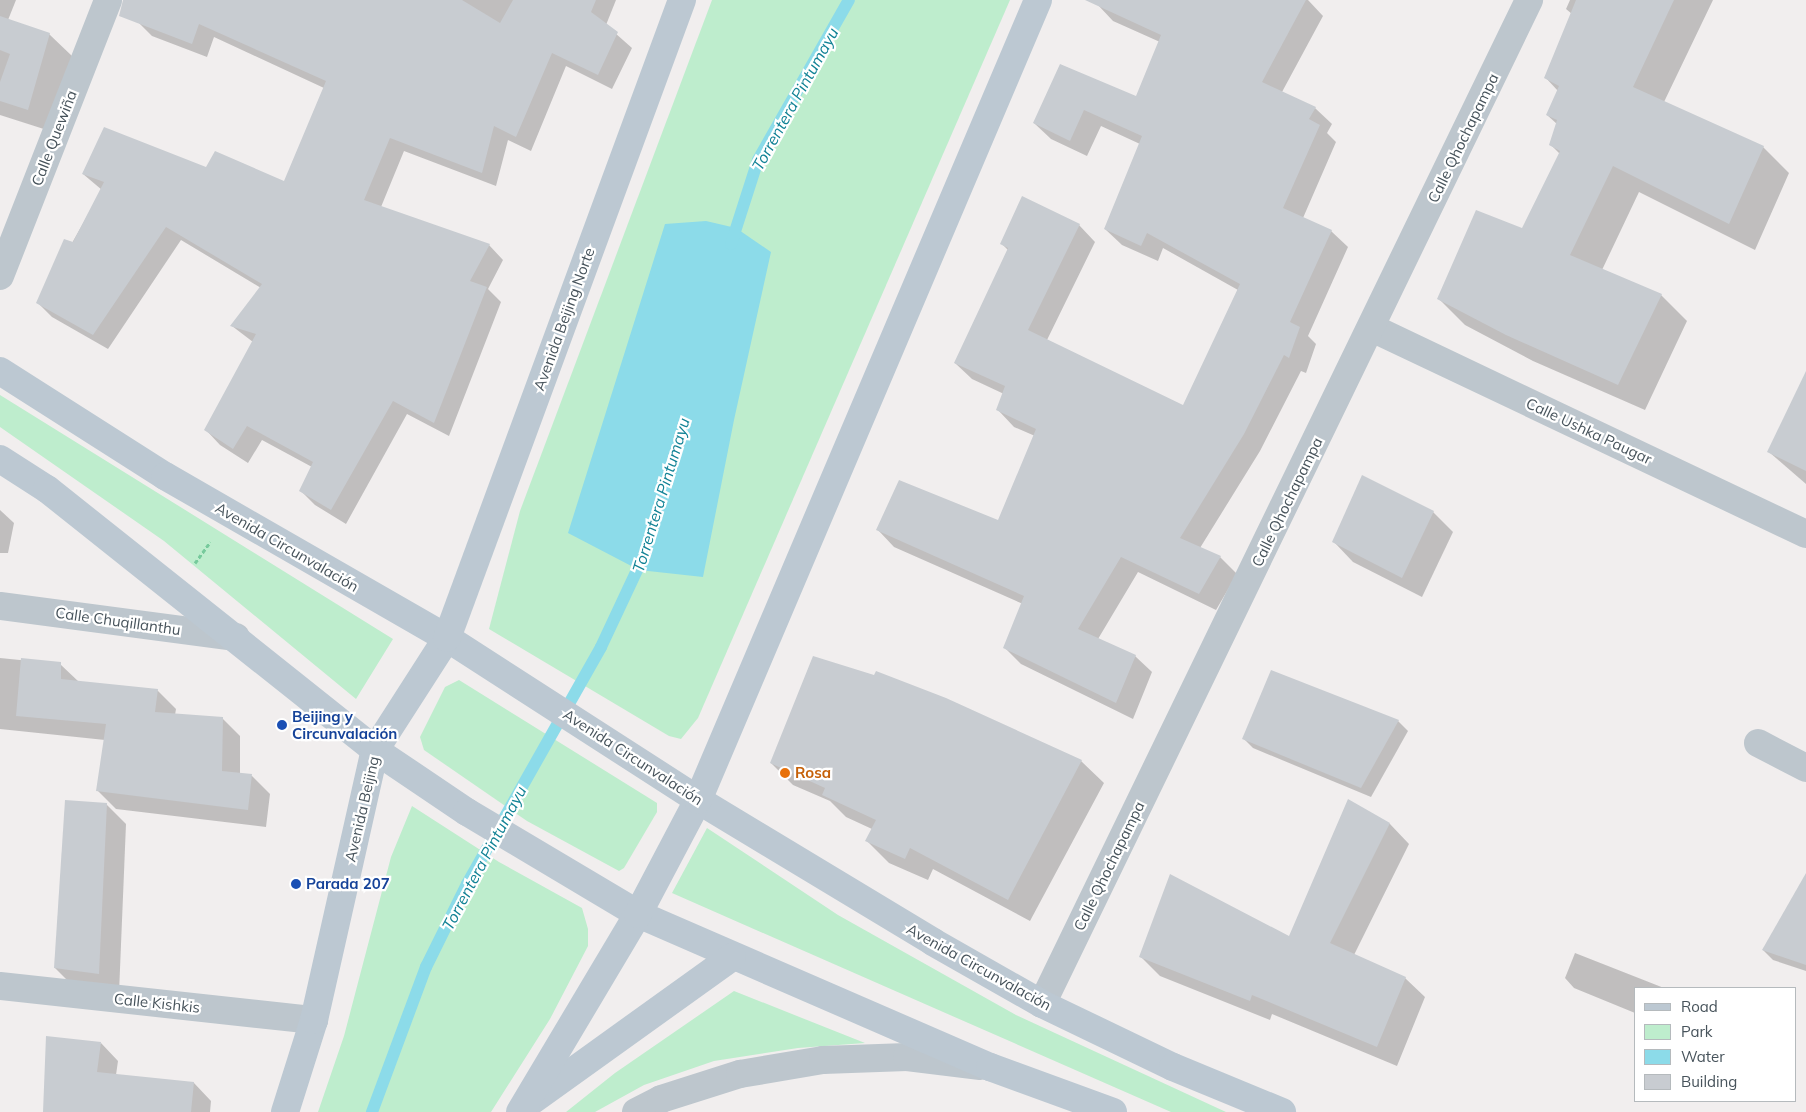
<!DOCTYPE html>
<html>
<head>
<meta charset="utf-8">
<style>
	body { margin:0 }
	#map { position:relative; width:1806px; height:1112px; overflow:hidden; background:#f1eeee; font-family:Mulish,sans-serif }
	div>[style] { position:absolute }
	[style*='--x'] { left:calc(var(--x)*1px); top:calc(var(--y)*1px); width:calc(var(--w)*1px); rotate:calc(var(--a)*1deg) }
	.green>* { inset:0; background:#beedcd }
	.water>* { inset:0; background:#8cdbe9 }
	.shadow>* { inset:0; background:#0003 }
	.stream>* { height:12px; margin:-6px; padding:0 6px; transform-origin:6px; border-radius:6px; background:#8cdbe9 }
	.building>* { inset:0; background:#c8ccd1 }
	.path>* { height:3px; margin-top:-1.5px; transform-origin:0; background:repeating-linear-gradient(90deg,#77ca9c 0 4px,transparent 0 6.5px) }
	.street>* { height:28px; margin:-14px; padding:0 14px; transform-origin:14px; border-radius:14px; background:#bdc6cd }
	.secondary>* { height:28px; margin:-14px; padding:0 14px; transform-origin:14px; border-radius:14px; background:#bcc8d2 }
	.dots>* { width:14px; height:14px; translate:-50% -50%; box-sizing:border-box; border:2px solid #fff; border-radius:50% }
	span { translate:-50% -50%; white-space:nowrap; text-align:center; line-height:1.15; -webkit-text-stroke:4.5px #fff; paint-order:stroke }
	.street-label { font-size:15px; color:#47535b }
	.transit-label { font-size:15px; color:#164399; font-weight:700 }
	.left { translate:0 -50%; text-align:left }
	.food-label { font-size:15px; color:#c56008; font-weight:700 }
	.water-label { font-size:16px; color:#118295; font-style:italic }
	.legend { position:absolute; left:1634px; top:987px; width:162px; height:115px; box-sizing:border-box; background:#fff; border:1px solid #b5babd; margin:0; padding:6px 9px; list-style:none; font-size:15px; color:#47535b }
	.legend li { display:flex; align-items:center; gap:10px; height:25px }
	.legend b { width:25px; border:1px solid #b5babd }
</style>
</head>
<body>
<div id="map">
	<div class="green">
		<div style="clip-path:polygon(712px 0,1010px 0,698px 718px,681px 739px,669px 736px,489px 629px,520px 511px)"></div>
		<div style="clip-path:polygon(0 395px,393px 639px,356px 699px,164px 541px,0 427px)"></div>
		<div style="clip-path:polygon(459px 680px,657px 803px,657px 812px,624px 868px,619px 871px,527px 821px,424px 750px,420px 737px,445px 687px)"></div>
		<div style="clip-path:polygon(412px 806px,499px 862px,582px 908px,588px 929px,588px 946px,550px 1019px,491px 1112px,318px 1112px,344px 1036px,391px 857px)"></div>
		<div style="clip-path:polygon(707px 828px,838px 915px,1016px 1015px,1226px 1112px,1171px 1112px,672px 893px)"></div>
		<div style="clip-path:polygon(734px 991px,865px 1043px,798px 1048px,714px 1061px,644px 1085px,595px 1112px,566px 1112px,615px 1073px)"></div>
	</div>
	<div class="water">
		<div style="clip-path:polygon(706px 221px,736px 228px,771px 252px,734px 420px,703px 577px,639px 570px,568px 533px,665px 224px)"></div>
	</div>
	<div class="shadow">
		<div style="clip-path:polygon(0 0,16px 0,8px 20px,49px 34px,72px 56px,50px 131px,0 115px)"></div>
		<div style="clip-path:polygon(147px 0,616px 0,606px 25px,632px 48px,612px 89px,566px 66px,531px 151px,508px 140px,496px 186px,404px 151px,381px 207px,489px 245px,503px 260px,488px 289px,501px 302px,449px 436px,407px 414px,346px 524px,315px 505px,301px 491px,312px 467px,262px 440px,248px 463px,220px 445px,206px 430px,253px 342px,232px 326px,261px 288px,181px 240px,108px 349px,52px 317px,38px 303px,102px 190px,83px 174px,206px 169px,285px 183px,324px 88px,214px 37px,207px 57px,152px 36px,138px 22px)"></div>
		<div style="clip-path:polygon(1099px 0,1308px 0,1323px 16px,1282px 92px,1315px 108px,1332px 124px,1327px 133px,1336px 142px,1303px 218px,1331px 231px,1348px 247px,1308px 336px,1316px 344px,1306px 373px,1301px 371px,1260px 451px,1200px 548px,1220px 557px,1237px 574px,1216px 610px,1138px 572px,1098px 639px,1135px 656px,1152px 672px,1133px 719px,1021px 664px,1004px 647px,1023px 604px,894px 547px,878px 530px,999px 522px,1035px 436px,1014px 427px,998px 410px,1004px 394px,972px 379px,955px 363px,1008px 250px,1001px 243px,1079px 225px,1095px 242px,1047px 340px,1184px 407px,1238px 290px,1163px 248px,1158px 261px,1122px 245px,1105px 229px,1140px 144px,1101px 126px,1087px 156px,1051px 139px,1034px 123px,1061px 65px,1136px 98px,1160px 42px,1113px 21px,1097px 4px)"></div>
		<div style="clip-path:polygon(1570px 0,1713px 0,1664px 102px,1763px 147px,1789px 173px,1755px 250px,1639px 192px,1602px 270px,1661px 295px,1687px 321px,1645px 410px,1533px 361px,1465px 325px,1439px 299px,1523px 229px,1560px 154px,1550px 144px,1557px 124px,1547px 115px,1558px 91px,1545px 77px,1572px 14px,1566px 9px)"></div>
		<div style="clip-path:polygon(1806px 377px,1806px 484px,1769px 452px)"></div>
		<div style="clip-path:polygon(0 510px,14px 523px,8px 553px,0 553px)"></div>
		<div style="clip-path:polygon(1433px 512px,1453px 532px,1422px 597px,1353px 562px,1334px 542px)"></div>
		<div style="clip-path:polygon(0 658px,60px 664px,79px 682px,157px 690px,176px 709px,175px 715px,222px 718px,240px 736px,240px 774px,252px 776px,270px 794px,266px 827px,116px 809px,98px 791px,105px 740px,0 729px)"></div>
		<div style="clip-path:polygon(1398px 721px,1408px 731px,1371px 797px,1253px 748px,1243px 738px)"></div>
		<div style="clip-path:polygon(1081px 761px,1104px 783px,1030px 921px,933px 869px,928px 880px,889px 863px,867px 841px,872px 829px,846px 817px,830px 801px,793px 785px,771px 763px)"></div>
		<div style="clip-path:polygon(1348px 801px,1390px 824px,1409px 844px,1354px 955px,1405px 978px,1425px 997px,1397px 1066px,1272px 1014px,1270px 1020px,1160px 976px,1140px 956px,1289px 938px)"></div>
		<div style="clip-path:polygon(106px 804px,126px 824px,119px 993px,75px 988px,55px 968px)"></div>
		<div style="clip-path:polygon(1806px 875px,1806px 971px,1773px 960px,1763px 950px)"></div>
		<div style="clip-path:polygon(1575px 953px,1664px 988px,1635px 988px,1635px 1013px,1574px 988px,1565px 978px)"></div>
		<div style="clip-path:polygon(101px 1043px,118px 1061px,116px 1075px,194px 1083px,211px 1101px,210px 1112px,44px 1112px)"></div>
	</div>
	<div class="stream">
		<div style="--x:731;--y:244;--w:88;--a:-72.2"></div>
		<div style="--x:758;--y:160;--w:184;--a:-60.4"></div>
		<div style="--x:372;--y:1112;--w:155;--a:-69.6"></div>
		<div style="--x:426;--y:967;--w:93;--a:-63.7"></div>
		<div style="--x:467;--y:884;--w:272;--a:-60.5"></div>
		<div style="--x:601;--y:647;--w:102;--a:-64.9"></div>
	</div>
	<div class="building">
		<div style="clip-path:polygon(123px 0,462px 0,500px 23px,513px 0,596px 0,591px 12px,618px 32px,598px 75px,552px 53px,516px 137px,494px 126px,482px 173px,390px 138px,364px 200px,490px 244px,470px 281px,487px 287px,434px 423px,393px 401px,331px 510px,299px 491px,313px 462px,247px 426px,233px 449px,204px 430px,256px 334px,230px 326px,262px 284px,166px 227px,93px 335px,36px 303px,64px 239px,73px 242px,104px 182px,82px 174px,104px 127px,206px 167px,215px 151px,284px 181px,326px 81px,199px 24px,192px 44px,119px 16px)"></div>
		<div style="clip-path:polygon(1085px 0,1306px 0,1262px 82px,1316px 107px,1309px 119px,1320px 125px,1283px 208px,1332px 230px,1290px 322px,1300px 327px,1289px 358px,1284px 355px,1244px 434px,1180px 538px,1221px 556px,1199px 594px,1121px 557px,1078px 629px,1136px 655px,1116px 703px,1003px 648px,1024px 596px,876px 530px,899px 480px,998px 520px,1036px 429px,996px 410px,1005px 386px,954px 363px,1008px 248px,1000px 244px,1022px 196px,1080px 224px,1028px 330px,1183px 405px,1240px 284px,1147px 233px,1141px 246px,1104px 229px,1142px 136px,1084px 110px,1070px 141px,1033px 123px,1060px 64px,1136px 96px,1161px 35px)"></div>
		<div style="clip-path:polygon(1576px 0,1674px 0,1633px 87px,1764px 146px,1729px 224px,1613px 166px,1570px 255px,1662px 294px,1618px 385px,1506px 335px,1437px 299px,1476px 210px,1522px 228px,1560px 151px,1549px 145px,1557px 120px,1546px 115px,1559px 86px,1544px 78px)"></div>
		<div style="clip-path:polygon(0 16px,50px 33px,28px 110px,0 101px,0 82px,10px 54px,0 50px)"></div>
		<div style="clip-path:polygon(1806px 371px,1806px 471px,1767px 452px)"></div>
		<div style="clip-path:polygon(1362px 475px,1434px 511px,1402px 578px,1332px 542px)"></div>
		<div style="clip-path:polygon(813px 656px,874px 675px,876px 671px,946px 698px,1082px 760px,1008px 900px,910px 848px,905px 859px,865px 841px,876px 820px,822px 795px,825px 788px,770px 763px)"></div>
		<div style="clip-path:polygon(21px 658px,61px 662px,61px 679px,158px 689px,155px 712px,223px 717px,222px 771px,252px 774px,248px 810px,96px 791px,106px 724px,16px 716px)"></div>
		<div style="clip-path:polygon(1271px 670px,1399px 720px,1361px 788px,1242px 739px)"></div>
		<div style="clip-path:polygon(1348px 799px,1390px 823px,1330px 943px,1406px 977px,1377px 1047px,1252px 995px,1250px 1001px,1139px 957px,1170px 874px,1289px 936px)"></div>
		<div style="clip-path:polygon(65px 800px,107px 803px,99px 974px,54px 968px)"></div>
		<div style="clip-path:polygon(1806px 873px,1806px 965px,1762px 950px)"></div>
		<div style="clip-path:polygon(46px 1036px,101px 1042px,97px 1072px,194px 1082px,191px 1112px,43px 1112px)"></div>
	</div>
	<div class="path">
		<div style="--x:195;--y:563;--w:26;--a:-54"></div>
	</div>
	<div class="street">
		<div style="--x:0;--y:276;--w:296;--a:-68.6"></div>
		<div style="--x:1372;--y:328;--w:480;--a:25.4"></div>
		<div style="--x:0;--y:606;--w:238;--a:7.5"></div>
		<div style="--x:1758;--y:743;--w:54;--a:27.5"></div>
		<div style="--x:0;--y:986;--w:316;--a:6.2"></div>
		<div style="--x:1042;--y:1004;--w:1116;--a:-64.12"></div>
		<div style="--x:636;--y:1112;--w:28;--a:-27"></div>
		<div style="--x:661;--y:1099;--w:83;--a:-17.6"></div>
		<div style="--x:740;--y:1074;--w:84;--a:-9.6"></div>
		<div style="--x:823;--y:1060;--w:84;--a:-2"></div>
		<div style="--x:907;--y:1057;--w:74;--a:7"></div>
	</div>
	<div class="secondary">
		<div style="--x:0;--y:371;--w:196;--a:32.5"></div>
		<div style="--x:165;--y:476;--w:325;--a:29.9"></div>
		<div style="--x:447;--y:638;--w:299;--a:32.8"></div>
		<div style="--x:698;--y:800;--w:275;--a:31.1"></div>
		<div style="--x:933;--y:942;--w:125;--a:29.6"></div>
		<div style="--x:1042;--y:1004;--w:145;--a:25.7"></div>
		<div style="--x:1173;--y:1067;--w:118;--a:22.4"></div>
		<div style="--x:0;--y:459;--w:56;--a:32.6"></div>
		<div style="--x:47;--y:489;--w:419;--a:38.5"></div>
		<div style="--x:375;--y:750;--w:111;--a:34"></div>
		<div style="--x:467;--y:812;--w:199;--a:30.8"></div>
		<div style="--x:638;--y:914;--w:384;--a:23.5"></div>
		<div style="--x:990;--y:1067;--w:131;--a:20.1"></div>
		<div style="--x:533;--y:1100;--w:245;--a:-35.7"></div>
		<div style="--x:285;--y:1112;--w:96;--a:-72.5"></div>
		<div style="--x:314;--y:1020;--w:277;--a:-77.3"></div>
		<div style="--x:375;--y:750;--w:133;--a:-57.3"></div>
		<div style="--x:447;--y:638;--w:680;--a:-69.78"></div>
		<div style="--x:520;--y:1112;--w:230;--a:-59.2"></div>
		<div style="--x:638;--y:914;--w:129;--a:-62.2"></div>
		<div style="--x:698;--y:800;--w:869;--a:-66.97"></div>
	</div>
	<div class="dots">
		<div style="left:282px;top:725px;background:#1a4fb4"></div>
		<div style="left:785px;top:773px;background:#e8710a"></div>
		<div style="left:296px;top:884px;background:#1a4fb4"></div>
	</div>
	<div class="street-label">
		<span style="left:54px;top:138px;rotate:-69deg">Calle Quewiña</span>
		<span style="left:1463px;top:138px;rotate:-64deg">Calle Qhochapampa</span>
		<span style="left:564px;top:319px;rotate:-70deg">Avenida Beijing Norte</span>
		<span style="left:1589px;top:431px;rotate:25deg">Calle Ushka Paugar</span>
		<span style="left:1287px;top:502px;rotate:-64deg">Calle Qhochapampa</span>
		<span style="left:287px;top:547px;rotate:30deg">Avenida Circunvalación</span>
		<span style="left:118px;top:621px;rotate:8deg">Calle Chuqillanthu</span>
		<span style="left:633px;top:757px;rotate:33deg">Avenida Circunvalación</span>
		<span style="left:362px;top:809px;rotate:-77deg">Avenida Beijing</span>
		<span style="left:1109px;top:866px;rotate:-64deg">Calle Qhochapampa</span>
		<span style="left:979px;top:967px;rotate:29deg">Avenida Circunvalación</span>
		<span style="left:157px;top:1003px;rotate:6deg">Calle Kishkis</span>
	</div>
	<div class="transit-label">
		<span class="left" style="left:292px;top:725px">Beijing y<br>Circunvalación</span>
		<span class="left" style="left:306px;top:884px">Parada 207</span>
	</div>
	<div class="food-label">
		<span class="left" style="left:795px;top:773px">Rosa</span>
	</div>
	<div class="water-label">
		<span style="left:795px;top:99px;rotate:-61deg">Torrentera Pintumayu</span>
		<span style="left:661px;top:495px;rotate:-73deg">Torrentera Pintumayu</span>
		<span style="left:484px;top:858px;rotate:-62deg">Torrentera Pintumayu</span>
	</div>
	<ul class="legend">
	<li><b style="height:6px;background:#bcc8d2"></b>Road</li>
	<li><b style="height:14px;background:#beedcd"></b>Park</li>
	<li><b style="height:14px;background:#8cdbe9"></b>Water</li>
	<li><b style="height:14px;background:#c8ccd1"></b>Building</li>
	</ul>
</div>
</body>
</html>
